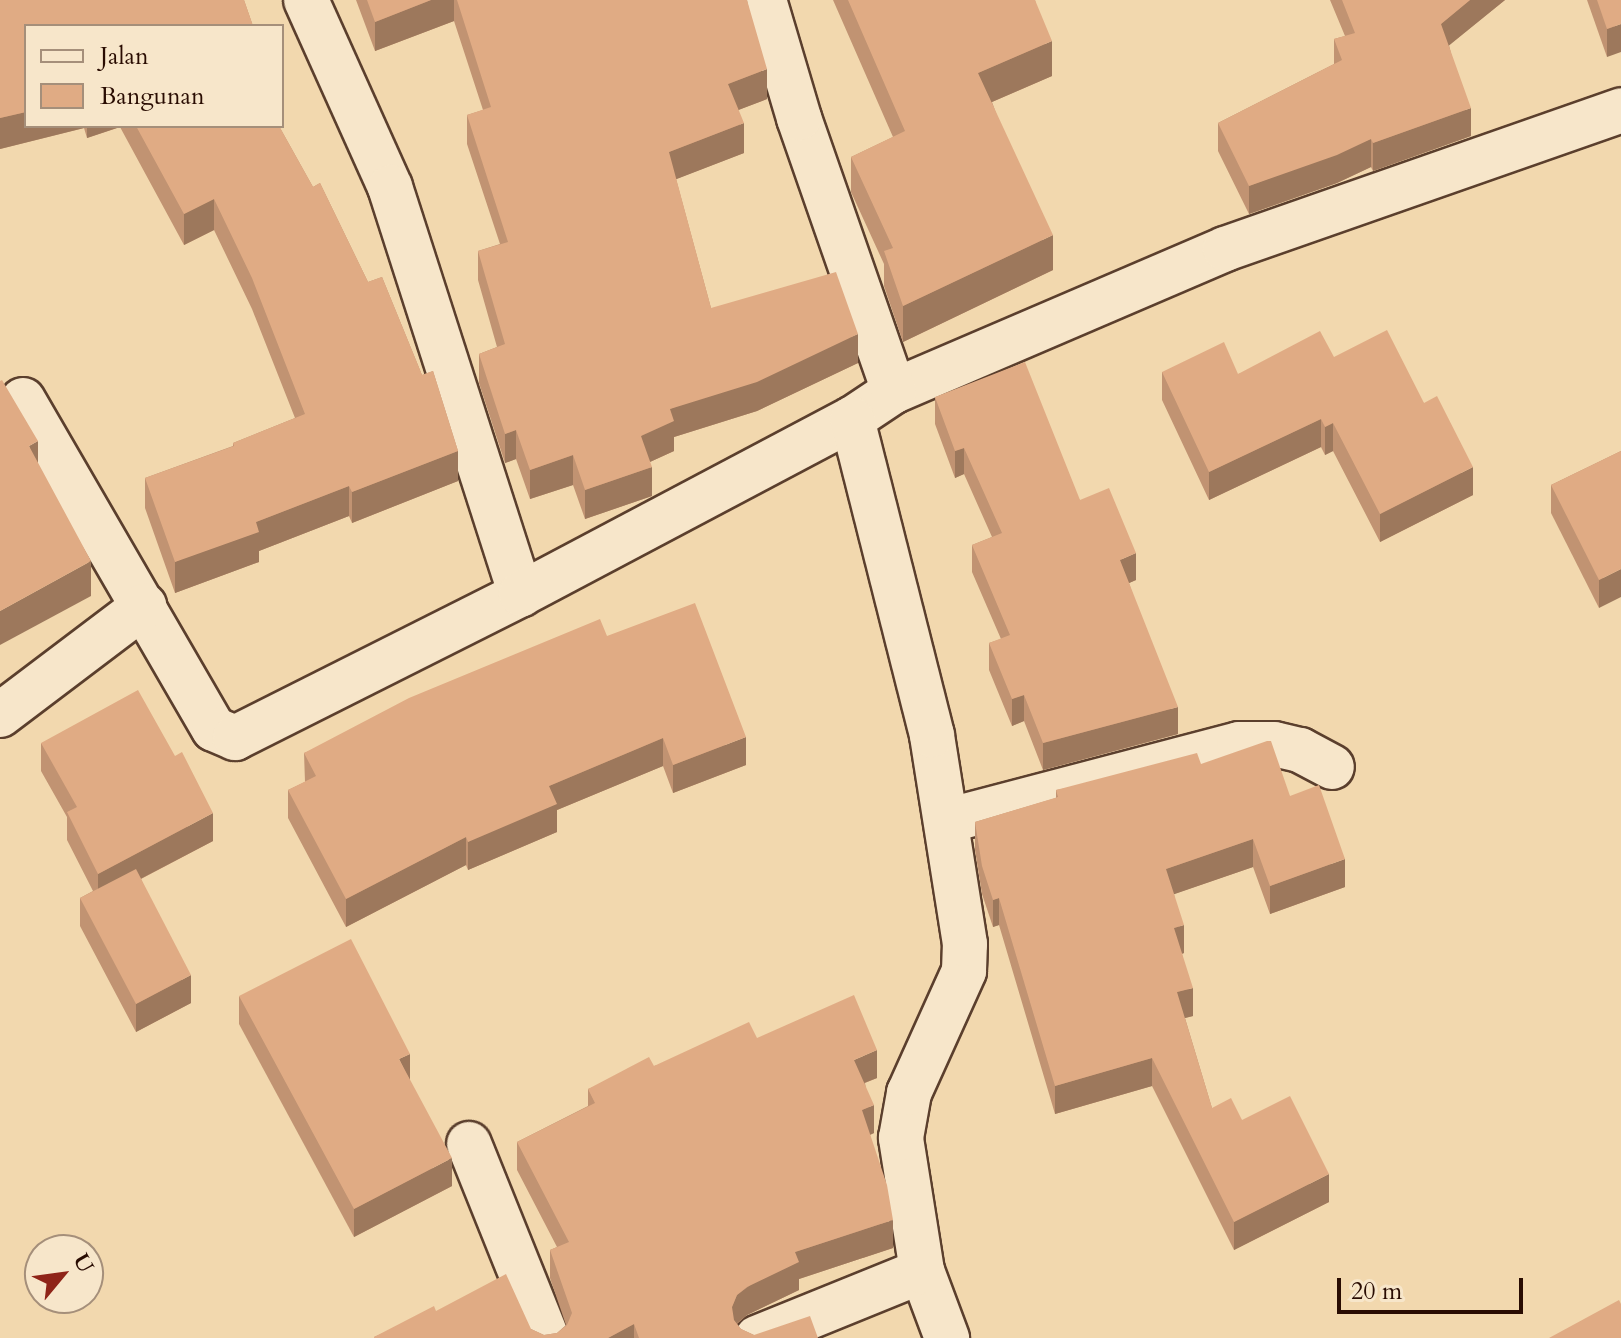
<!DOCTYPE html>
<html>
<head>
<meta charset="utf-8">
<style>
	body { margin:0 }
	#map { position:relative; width:1621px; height:1338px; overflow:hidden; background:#f2d8ae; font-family:Cardo,serif }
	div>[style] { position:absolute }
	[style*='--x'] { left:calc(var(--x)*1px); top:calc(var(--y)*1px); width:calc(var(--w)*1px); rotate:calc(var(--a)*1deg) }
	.roads { filter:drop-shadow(2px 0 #5b3f2d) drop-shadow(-2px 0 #5b3f2d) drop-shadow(0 2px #5b3f2d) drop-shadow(0 -2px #5b3f2d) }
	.minor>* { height:44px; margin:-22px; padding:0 22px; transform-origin:22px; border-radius:22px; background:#f7e6ca }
	.wall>* { inset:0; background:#c19372 }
	.shaded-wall>* { inset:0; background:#9d785c }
	.building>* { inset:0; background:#e0ab84 }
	span { translate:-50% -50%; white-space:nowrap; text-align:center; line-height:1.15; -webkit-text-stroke:7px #f7e6ca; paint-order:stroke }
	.legend { position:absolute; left:24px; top:24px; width:260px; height:104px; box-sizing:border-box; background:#f7e6ca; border:2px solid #a58f7a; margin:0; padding:10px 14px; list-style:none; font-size:24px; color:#290c02 }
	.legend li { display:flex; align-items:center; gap:16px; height:40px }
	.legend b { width:40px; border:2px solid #a58f7a }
	.north { position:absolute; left:24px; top:1234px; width:80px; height:80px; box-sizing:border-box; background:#f7e6ca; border:2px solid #a58f7a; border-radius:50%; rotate:61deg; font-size:22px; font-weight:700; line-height:32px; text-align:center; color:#290c02 }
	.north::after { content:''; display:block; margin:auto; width:28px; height:36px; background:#8f2418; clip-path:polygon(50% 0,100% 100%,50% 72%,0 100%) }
	.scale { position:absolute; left:1337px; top:1278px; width:186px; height:36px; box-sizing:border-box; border:4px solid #290c02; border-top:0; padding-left:10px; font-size:24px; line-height:28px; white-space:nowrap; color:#290c02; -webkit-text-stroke:6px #f7e6ca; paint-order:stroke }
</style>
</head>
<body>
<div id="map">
	<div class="roads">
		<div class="minor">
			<div style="--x:306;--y:0;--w:205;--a:65.8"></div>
			<div style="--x:390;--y:187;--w:428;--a:72.2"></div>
			<div style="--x:894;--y:391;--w:360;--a:-23.2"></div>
			<div style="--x:1225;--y:249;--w:420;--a:-19.3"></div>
			<div style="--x:23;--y:400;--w:380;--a:59.9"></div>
			<div style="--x:214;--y:729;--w:23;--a:23"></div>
			<div style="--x:235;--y:738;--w:320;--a:-26.7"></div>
			<div style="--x:521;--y:594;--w:374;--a:-27.9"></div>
			<div style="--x:852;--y:419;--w:50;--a:-33.7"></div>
			<div style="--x:894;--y:391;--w:289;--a:-109.2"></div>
			<div style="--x:799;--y:118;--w:123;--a:-106.5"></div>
			<div style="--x:0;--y:715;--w:181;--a:-37.1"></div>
			<div style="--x:946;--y:821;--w:303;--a:-14.7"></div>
			<div style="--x:1239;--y:744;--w:35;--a:0"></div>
			<div style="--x:1274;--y:744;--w:27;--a:13"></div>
			<div style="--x:1300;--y:750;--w:36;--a:28"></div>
			<div style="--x:469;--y:1144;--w:209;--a:68.1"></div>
			<div style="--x:922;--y:1271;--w:72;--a:69.5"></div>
			<div style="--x:757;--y:1338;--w:178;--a:-22.1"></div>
			<div style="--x:922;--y:1271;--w:135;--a:-99"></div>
			<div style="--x:901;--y:1138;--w:46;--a:-79.9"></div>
			<div style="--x:909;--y:1093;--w:134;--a:-65.7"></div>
			<div style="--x:964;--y:971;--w:27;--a:-88"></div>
			<div style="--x:965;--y:944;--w:212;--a:-99"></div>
			<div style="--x:932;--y:735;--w:326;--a:-104.2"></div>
		</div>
	</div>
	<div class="wall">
		<div style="clip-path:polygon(0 0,244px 0,253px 26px,26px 26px,26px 126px,279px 126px,313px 187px,320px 183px,368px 282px,382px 277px,422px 375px,433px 371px,458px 451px,458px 481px,352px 523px,349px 516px,259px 551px,259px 562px,175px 593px,145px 508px,145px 478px,233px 446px,233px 443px,295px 418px,252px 309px,214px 230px,184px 245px,120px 127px,87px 138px,84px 128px,0 149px)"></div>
		<div style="clip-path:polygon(356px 0,747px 0,767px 99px,738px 110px,744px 153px,676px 179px,711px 308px,858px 363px,757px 411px,674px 437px,674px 451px,650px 462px,652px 496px,585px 519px,573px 485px,530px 499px,516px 459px,505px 463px,479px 383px,479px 354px,497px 347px,478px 280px,478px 251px,500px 244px,467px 144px,467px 115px,483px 110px,454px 21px,375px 51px)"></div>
		<div style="clip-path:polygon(833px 0,1035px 0,1052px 76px,992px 102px,1053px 270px,903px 342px,884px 286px,884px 264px,851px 192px,851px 157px,893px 137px)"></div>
		<div style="clip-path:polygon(1330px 0,1505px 0,1449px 45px,1471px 136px,1373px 171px,1371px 167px,1337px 183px,1249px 214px,1218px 151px,1218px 123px,1334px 64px,1334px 39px,1345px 36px)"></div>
		<div style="clip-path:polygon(1587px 0,1621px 0,1607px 57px)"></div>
		<div style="clip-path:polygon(1334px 357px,1424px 403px,1473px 495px,1380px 542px,1333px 451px,1325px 455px,1321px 447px,1209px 500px,1162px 400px,1162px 372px,1238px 374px)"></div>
		<div style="clip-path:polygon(935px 397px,1080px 500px,1136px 580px,1129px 583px,1178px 734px,1043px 770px,1024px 721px,1012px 726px,989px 670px,989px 643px,1001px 639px,972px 572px,972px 545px,992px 537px,964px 474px,955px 478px,935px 424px)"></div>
		<div style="clip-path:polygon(1621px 451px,1599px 608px,1551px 513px,1551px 485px)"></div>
		<div style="clip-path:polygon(607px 636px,746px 765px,673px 793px,663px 766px,557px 810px,557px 832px,468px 870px,466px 865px,346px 927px,288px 818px,288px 790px,305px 782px,304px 753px)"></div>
		<div style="clip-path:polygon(41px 743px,213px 841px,141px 879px,191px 1003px,136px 1032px,80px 926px,80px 898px,93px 891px,67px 840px,67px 817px,41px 771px)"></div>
		<div style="clip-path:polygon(1201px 764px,1290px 796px,1345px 887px,1270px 914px,1253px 867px,1174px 894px,1184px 953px,1182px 954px,1193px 1016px,1185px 1018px,1212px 1108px,1242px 1120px,1329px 1202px,1234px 1250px,1152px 1086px,1055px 1114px,999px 925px,993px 927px,982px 894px,975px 850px,975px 822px,1056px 798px,1056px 790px)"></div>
		<div style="clip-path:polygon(239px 996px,452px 1186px,354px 1237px,239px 1024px)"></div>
		<div style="clip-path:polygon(757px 1038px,877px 1078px,865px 1083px,874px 1133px,870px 1135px,893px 1248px,799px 1279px,799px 1290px,747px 1315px,737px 1324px,741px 1329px,754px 1335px,818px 1338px,374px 1338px,374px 1337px,436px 1311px,531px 1329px,544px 1335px,557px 1333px,566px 1325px,550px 1278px,550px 1250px,557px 1247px,517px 1170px,517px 1142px,588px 1106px,588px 1089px,654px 1066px)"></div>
	</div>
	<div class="shaded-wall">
		<div style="clip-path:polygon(431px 0,454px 0,454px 21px,375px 51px,375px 22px)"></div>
		<div style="clip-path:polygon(1470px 0,1505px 0,1441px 52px,1441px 24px)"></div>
		<div style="clip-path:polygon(1621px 24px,1621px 52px,1607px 57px,1607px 29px)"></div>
		<div style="clip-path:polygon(1052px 41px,1052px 76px,978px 108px,978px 73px)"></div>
		<div style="clip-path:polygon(767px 69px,767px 99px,728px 114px,728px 84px)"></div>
		<div style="clip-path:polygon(1471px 108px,1471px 136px,1373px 171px,1373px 143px)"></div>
		<div style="clip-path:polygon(26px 112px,26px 126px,84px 126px,84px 128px,0 149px,0 118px)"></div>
		<div style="clip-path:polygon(744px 123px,744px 153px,669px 182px,669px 152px)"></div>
		<div style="clip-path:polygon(87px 126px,120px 126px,120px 127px,87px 138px)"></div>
		<div style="clip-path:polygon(1371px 139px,1371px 167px,1337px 183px,1249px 214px,1249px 186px)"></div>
		<div style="clip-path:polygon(214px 199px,214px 230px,184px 245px,184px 214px)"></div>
		<div style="clip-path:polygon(1053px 235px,1053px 270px,903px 342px,903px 306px)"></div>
		<div style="clip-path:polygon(858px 334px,858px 363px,757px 411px,674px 437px,674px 451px,641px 466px,641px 436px,670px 409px)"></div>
		<div style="clip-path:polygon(1321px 419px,1321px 447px,1209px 500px,1209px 472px)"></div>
		<div style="clip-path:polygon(1333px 423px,1333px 451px,1325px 455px,1325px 427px)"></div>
		<div style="clip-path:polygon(516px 430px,516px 459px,505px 463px,505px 434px)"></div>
		<div style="clip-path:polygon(38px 441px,38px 475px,29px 446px)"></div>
		<div style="clip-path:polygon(964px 448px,964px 474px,955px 478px,955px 451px)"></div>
		<div style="clip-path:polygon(458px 451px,458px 481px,352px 523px,352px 492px)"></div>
		<div style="clip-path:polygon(573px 455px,573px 485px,530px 499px,530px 470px)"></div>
		<div style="clip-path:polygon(652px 467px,652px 496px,585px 519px,585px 490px)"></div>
		<div style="clip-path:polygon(1473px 467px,1473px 495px,1380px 542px,1380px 514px)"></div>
		<div style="clip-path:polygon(349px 486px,349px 516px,259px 551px,259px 562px,175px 593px,175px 562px,256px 522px)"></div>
		<div style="clip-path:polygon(1136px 553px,1136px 580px,1120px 587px,1120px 560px)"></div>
		<div style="clip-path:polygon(91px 561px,91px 596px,0 645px,0 611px)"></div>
		<div style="clip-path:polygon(1621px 569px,1621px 597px,1599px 608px,1599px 580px)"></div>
		<div style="clip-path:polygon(1024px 695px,1024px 721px,1012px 726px,1012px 699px)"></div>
		<div style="clip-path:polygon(1178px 707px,1178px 734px,1043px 770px,1043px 743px)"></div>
		<div style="clip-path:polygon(746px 737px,746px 765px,673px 793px,673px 765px)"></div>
		<div style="clip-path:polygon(663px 738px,663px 766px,557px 810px,557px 832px,468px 870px,468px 842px,549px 786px)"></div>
		<div style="clip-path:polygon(213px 813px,213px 841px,98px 901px,98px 874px)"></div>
		<div style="clip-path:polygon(466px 837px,466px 865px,346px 927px,346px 899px)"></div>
		<div style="clip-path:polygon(1253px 839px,1253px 867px,1166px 897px,1166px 869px)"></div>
		<div style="clip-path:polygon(1345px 859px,1345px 887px,1270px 914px,1270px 886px)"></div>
		<div style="clip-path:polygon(999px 898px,999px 925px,993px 927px,993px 900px)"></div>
		<div style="clip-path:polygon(1184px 925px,1184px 953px,1174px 956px,1174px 928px)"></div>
		<div style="clip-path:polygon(191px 975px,191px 1003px,136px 1032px,136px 1004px)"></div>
		<div style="clip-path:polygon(1193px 988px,1193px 1016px,1177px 1020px,1177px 992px)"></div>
		<div style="clip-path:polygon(877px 1050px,877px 1078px,854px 1087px,854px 1060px)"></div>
		<div style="clip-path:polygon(410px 1054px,410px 1082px,399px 1059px)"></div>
		<div style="clip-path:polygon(1152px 1058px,1152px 1086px,1055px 1114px,1055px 1086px)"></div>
		<div style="clip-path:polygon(874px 1105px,874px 1133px,862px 1138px,862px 1110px)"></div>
		<div style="clip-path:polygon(452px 1158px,452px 1186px,354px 1237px,354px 1209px)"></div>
		<div style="clip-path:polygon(1329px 1174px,1329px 1202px,1234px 1250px,1234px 1222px)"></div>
		<div style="clip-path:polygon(893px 1220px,893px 1248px,799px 1279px,799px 1290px,747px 1315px,737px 1323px,732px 1335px,732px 1307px,737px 1295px,795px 1252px)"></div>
		<div style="clip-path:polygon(634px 1324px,634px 1338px,608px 1338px)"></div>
	</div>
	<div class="building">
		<div style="clip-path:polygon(0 0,244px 0,253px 26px,26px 26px,26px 112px,0 118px)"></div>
		<div style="clip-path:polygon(367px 0,431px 0,375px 22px)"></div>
		<div style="clip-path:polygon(457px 0,747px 0,767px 69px,728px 84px,744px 123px,669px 152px,711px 308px,836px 272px,858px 334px,757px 382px,670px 409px,674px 421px,641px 436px,652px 467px,585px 490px,573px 455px,530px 470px,516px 430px,505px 434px,479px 354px,505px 344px,478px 251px,508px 242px,467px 115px,491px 107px)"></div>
		<div style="clip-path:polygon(848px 0,1035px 0,1052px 41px,978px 73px,1053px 235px,903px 306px,884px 251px,893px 248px,851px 157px,905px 131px)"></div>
		<div style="clip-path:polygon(1342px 0,1470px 0,1441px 24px,1471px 108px,1373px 143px,1371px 139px,1337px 155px,1249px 186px,1218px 123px,1342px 60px,1334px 39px,1355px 33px)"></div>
		<div style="clip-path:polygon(1597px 0,1621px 0,1621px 24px,1607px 29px)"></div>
		<div style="clip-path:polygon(136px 126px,279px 126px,313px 187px,320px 183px,368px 282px,382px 277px,422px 375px,433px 371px,458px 451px,352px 492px,349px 486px,256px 522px,259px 532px,175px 562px,145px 478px,234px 446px,233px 443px,305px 414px,252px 278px,214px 199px,184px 214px)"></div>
		<div style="clip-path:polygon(1387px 330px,1424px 403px,1437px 396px,1473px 467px,1380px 514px,1333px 423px,1325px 427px,1321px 419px,1209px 472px,1162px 372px,1224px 342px,1238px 374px,1320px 331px,1334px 357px)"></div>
		<div style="clip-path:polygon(1025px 362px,1080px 500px,1109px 488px,1136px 553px,1120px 560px,1178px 707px,1043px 743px,1024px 695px,1012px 699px,989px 643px,1010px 635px,972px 545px,1002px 533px,964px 448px,955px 451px,935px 397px)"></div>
		<div style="clip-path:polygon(2px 380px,38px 441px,29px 446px,91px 561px,0 611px,0 381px)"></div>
		<div style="clip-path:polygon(1621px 451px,1621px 569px,1599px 580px,1551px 485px)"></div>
		<div style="clip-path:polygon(695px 603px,746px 737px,673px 765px,663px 738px,549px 786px,557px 804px,468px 842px,466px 837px,346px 899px,288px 790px,316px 776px,304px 753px,409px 698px,600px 619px,607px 636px)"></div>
		<div style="clip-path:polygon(138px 690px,175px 756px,182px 752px,213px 813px,98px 874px,67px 812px,77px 807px,41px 743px)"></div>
		<div style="clip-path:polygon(1267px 741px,1271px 741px,1290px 796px,1319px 785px,1345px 859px,1270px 886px,1253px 839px,1166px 869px,1184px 925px,1174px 928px,1193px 988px,1177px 992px,1212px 1108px,1231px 1098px,1242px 1120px,1290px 1096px,1329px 1174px,1234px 1222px,1152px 1058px,1055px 1086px,999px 898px,993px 900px,982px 866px,975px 822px,1058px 797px,1056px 790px,1197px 753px,1201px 764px)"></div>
		<div style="clip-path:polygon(136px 869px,191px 975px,136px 1004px,80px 898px)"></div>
		<div style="clip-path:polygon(351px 939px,410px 1054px,399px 1059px,452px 1158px,354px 1209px,239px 996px)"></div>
		<div style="clip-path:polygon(854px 995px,877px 1050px,854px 1060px,874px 1105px,862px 1110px,887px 1185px,893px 1220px,795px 1252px,799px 1262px,747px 1287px,737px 1295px,732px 1307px,734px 1320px,741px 1329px,754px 1335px,810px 1316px,818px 1338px,639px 1338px,634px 1324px,608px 1338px,374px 1338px,374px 1337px,434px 1306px,436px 1311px,506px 1274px,531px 1329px,544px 1335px,557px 1333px,567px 1325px,572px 1313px,550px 1250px,569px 1242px,517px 1142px,595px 1103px,588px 1089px,649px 1057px,654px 1066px,749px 1022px,757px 1038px)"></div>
		<div style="clip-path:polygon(1619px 1300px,1621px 1304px,1621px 1338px,1549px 1338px)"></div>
	</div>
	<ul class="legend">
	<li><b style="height:10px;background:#f7e6ca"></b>Jalan</li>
	<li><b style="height:22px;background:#e0ab84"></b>Bangunan</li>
	</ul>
	<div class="north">U</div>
	<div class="scale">20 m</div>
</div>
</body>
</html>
